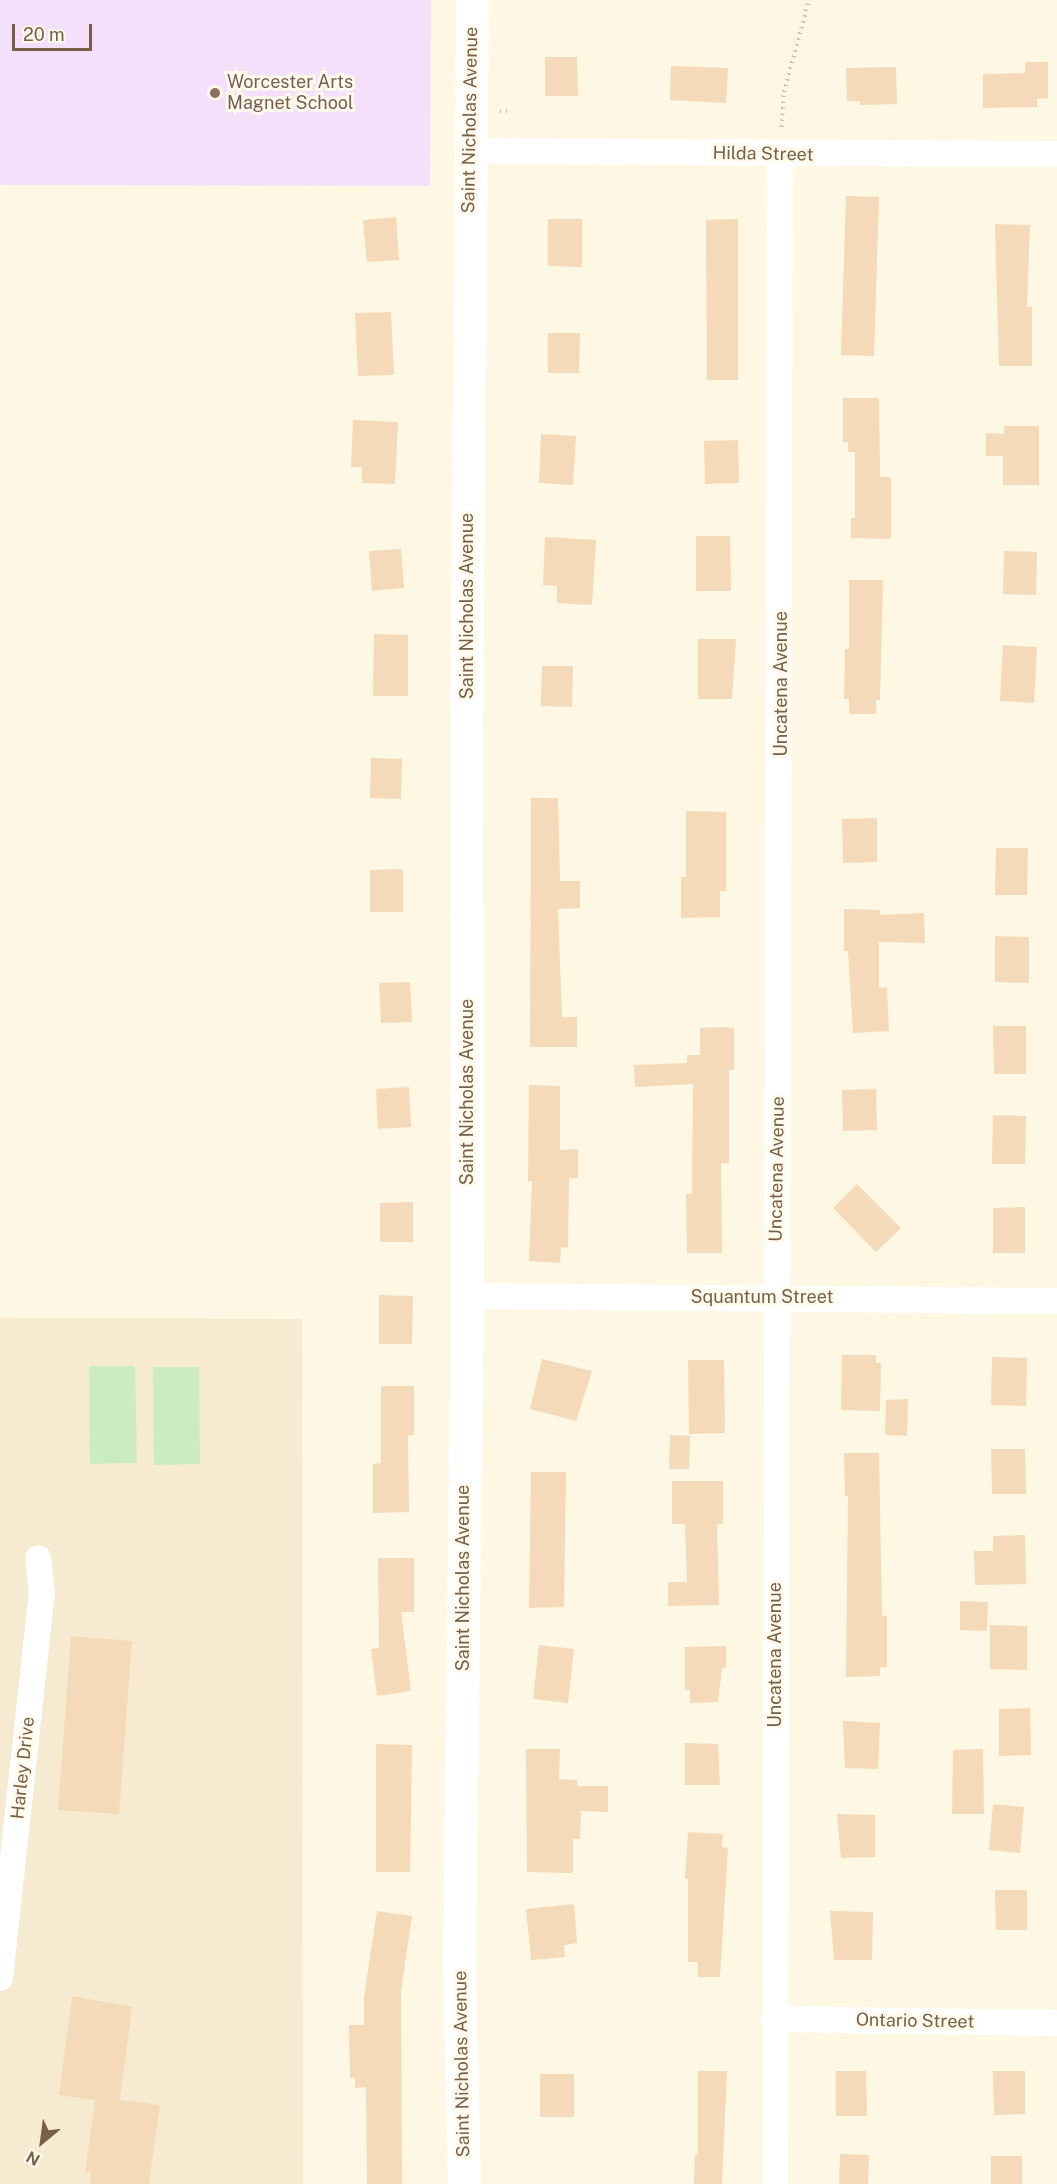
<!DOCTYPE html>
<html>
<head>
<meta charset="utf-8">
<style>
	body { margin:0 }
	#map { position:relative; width:1057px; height:2184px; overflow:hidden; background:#fef7e3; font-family:"Public Sans",sans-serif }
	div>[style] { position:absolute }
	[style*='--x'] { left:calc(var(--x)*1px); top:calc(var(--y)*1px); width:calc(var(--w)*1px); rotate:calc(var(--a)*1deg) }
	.residential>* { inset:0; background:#f6ebd1 }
	.education>* { inset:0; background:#f4e0fa }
	.green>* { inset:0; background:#cbecc0 }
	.building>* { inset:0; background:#f5dab9 }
	.path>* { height:4px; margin-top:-2px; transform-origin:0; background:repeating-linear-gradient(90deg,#dabd9c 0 1.5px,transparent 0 6px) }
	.street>* { height:26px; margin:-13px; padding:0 13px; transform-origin:13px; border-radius:13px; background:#fff }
	.secondary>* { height:33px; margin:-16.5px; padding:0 16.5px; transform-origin:16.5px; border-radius:16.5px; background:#fff }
	.dots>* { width:16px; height:16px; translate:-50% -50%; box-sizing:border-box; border:3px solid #fffaeb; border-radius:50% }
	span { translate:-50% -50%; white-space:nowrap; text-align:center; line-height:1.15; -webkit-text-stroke:6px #fffaeb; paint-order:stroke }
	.education-label { font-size:18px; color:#785e54 }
	.left { translate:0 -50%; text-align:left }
	.street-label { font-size:18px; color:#776047 }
	.north { position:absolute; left:12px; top:2112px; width:60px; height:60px; -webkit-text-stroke:4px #fffaeb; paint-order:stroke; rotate:209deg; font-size:16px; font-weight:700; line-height:24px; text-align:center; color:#776047 }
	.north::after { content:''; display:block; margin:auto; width:21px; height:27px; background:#776047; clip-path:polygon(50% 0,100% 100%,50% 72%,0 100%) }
	.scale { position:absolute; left:12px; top:24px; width:80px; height:27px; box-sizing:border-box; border:3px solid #776047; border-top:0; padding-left:8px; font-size:18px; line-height:21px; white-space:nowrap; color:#776047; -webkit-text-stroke:4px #fffaeb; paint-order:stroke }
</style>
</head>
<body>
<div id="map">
	<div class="residential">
		<div style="clip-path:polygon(0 1318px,302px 1319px,303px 2184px,0 2184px)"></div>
	</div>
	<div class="education">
		<div style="clip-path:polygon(0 0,431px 0,430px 186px,0 185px)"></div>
	</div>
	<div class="green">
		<div style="clip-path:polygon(89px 1366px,135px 1366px,137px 1463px,90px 1464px)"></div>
		<div style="clip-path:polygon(153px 1367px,199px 1367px,200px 1464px,154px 1465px)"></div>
	</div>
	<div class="building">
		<div style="clip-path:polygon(545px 57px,577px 57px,578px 96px,545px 96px)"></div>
		<div style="clip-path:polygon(1025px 62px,1048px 62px,1048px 98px,1037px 99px,1037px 107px,983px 108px,983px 74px,1025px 73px)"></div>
		<div style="clip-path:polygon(671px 66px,728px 68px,726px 103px,670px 100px)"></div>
		<div style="clip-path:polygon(896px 67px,897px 104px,860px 105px,860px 101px,847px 101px,846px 68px)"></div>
		<div style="clip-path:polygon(846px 196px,879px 197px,874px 356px,841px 355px)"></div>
		<div style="clip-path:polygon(396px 217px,399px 260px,367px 262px,363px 220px)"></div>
		<div style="clip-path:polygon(548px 219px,582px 219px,582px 267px,548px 266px)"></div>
		<div style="clip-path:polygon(738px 219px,738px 380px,707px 380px,706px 220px)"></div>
		<div style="clip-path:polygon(995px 224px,1030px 225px,1027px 307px,1032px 307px,1032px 366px,999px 366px)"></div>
		<div style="clip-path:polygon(391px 312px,394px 375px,358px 376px,355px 313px)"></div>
		<div style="clip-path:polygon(548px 333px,580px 333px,579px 373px,548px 373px)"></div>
		<div style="clip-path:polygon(843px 398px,879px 398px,880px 477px,891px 477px,891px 539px,851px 538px,851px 518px,855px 518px,855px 452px,848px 452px,848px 442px,843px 442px)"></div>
		<div style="clip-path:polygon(353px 420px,398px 422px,395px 484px,362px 483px,362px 467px,351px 467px)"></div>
		<div style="clip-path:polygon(1004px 426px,1039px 426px,1039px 485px,1003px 485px,1003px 456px,986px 456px,986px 433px,1004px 434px)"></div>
		<div style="clip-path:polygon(541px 434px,576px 436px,573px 485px,539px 483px)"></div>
		<div style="clip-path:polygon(738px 440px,739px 483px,705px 484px,704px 441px)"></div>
		<div style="clip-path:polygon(696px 536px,730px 536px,731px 591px,696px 591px)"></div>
		<div style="clip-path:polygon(545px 537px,596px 540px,592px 605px,557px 603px,557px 586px,543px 585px)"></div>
		<div style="clip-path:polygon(401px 549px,404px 588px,372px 591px,369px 551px)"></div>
		<div style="clip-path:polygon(1004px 551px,1037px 552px,1036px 595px,1003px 594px)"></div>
		<div style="clip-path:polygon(849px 580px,883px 580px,880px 700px,876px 700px,876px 714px,849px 714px,849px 699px,844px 699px,845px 649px,849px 649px)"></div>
		<div style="clip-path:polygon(374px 634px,408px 635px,408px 696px,373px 696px)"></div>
		<div style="clip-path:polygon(698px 639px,736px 639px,732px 699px,698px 699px)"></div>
		<div style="clip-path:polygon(1003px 645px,1037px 647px,1034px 703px,1000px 701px)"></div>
		<div style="clip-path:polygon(542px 666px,573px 666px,572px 707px,541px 706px)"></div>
		<div style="clip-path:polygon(371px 758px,402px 759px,401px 799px,370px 798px)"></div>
		<div style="clip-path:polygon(531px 798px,558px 798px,560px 881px,580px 881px,580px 908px,558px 909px,562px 1017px,577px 1017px,577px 1047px,530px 1047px)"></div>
		<div style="clip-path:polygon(686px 811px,726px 812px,726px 891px,720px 891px,720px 917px,681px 918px,681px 877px,686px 877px)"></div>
		<div style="clip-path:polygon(877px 818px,877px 862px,843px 863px,842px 819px)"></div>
		<div style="clip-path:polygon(996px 848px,1028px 848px,1027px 895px,995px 895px)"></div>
		<div style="clip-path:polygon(403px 869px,403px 912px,370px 912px,370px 870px)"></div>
		<div style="clip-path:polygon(844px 909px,880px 910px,880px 915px,924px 913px,925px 943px,879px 942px,879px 988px,887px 987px,889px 1031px,853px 1033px,848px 951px,844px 951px)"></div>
		<div style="clip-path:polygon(995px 936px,1029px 937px,1029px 983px,995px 982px)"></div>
		<div style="clip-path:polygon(410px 982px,412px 1022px,381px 1023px,379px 983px)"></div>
		<div style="clip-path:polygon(993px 1026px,1026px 1026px,1026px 1074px,994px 1074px)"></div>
		<div style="clip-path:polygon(723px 1027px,734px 1028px,734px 1070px,729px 1070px,729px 1163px,721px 1163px,722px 1253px,687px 1253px,686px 1194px,692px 1194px,693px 1084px,635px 1087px,634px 1065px,687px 1063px,687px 1055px,700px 1055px,700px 1028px)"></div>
		<div style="clip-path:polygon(529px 1085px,560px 1086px,560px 1150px,578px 1149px,578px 1178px,569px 1178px,568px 1248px,561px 1247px,560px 1263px,529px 1261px,532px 1181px,528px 1181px)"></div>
		<div style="clip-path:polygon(409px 1087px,411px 1127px,378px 1129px,376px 1089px)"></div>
		<div style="clip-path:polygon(876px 1089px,877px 1130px,843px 1131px,842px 1090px)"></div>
		<div style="clip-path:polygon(993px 1115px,1026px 1116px,1025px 1164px,992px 1164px)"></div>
		<div style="clip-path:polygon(857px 1184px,901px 1228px,876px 1252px,833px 1208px)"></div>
		<div style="clip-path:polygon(413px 1202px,413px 1242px,380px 1242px,380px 1203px)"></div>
		<div style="clip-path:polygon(1025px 1207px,1025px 1253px,993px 1253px,993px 1208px)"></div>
		<div style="clip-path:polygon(379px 1295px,413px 1296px,412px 1344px,379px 1344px)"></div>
		<div style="clip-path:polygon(842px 1355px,876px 1355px,876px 1363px,881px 1363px,880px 1411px,841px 1410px)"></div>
		<div style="clip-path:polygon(992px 1357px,1027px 1358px,1026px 1406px,991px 1405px)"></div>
		<div style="clip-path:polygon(542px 1359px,592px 1371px,576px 1421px,530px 1409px)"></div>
		<div style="clip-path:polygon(688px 1360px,724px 1360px,725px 1433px,689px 1434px)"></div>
		<div style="clip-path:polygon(381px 1386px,414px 1386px,414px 1435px,408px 1435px,409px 1512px,373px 1513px,373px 1464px,381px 1463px)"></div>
		<div style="clip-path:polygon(908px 1399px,907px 1436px,885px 1435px,886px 1400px)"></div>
		<div style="clip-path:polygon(670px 1435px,690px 1436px,689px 1469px,669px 1469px)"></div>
		<div style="clip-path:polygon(991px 1449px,1025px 1449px,1026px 1494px,992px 1494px)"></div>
		<div style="clip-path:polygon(844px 1453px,879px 1453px,882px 1616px,887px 1616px,887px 1667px,880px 1667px,880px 1676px,846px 1677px,848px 1496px,845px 1496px)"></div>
		<div style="clip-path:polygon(531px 1472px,566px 1472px,564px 1607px,529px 1608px)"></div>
		<div style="clip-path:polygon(672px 1481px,723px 1481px,723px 1524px,717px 1524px,719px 1605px,668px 1606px,668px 1582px,687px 1582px,685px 1524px,672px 1524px)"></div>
		<div style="clip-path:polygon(1025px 1535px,1026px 1584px,975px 1585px,974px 1551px,993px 1551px,993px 1536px)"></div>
		<div style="clip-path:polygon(378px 1558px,414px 1558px,414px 1612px,401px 1612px,411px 1691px,377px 1696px,371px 1649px,379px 1648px)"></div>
		<div style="clip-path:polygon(960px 1601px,988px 1602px,987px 1631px,960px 1630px)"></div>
		<div style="clip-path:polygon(990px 1625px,1027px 1626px,1027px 1670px,990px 1669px)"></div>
		<div style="clip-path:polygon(71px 1636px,132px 1641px,119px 1814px,58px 1810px)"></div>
		<div style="clip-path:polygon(539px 1645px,574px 1649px,568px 1703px,533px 1699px)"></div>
		<div style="clip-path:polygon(726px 1646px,726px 1668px,722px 1668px,718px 1702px,690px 1703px,690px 1690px,685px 1690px,685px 1647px)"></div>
		<div style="clip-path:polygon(1030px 1708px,1031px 1755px,999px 1756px,999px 1709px)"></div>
		<div style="clip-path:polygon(843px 1721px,880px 1723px,878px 1769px,845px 1768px)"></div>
		<div style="clip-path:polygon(685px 1743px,718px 1744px,720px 1785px,685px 1785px)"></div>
		<div style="clip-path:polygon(376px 1744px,412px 1745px,410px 1872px,376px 1872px)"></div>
		<div style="clip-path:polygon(526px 1749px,560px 1749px,559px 1779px,577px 1780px,577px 1786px,608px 1786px,608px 1812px,581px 1811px,580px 1839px,573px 1839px,573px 1873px,527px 1872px)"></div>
		<div style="clip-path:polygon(983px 1749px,984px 1814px,952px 1814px,953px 1750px)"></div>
		<div style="clip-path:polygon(993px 1804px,1024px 1807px,1020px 1853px,989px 1850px)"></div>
		<div style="clip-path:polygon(837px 1814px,875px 1815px,875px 1857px,841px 1858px)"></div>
		<div style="clip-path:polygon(688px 1832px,723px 1834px,722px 1847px,728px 1848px,720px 1977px,698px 1977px,698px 1962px,688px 1962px,688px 1879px,685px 1879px)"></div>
		<div style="clip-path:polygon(995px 1890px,1027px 1890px,1027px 1930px,996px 1930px)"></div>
		<div style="clip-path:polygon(574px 1904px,577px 1943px,564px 1945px,565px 1957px,531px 1960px,526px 1909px)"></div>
		<div style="clip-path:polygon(377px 1911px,412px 1916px,401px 1991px,402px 2184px,367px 2184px,366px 2087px,355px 2088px,355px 2078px,350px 2078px,349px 2025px,364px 2025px,364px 1997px)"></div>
		<div style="clip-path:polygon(830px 1911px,873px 1912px,872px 1960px,834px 1960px)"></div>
		<div style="clip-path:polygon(72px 1996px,132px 2007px,120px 2100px,160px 2105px,149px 2184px,90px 2184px,91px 2173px,85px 2172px,95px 2100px,59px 2095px)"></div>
		<div style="clip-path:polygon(698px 2071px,727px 2071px,722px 2184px,694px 2184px,695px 2155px,698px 2155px)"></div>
		<div style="clip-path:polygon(836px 2071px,866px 2071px,867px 2116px,836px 2116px)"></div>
		<div style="clip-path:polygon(993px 2071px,1025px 2071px,1025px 2114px,994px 2115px)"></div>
		<div style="clip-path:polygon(540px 2074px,574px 2074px,574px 2117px,540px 2117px)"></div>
		<div style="clip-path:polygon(840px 2154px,869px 2155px,868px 2184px,839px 2184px)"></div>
		<div style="clip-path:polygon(991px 2156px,1022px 2156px,1022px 2184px,991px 2184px)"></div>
	</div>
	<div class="path">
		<div style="--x:500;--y:111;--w:9;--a:0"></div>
		<div style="--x:782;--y:127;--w:35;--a:-87"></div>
		<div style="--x:784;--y:92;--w:95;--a:-74.8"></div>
	</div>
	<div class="street">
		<div style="--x:469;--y:151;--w:588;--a:0.29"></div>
		<div style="--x:467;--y:1296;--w:590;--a:0.49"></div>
		<div style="--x:0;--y:1978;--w:386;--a:-83.8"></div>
		<div style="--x:42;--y:1594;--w:36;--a:-96"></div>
		<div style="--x:774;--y:2019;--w:283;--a:0.8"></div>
		<div style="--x:775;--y:2184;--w:2029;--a:-89.86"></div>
	</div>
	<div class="secondary">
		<div style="--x:464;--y:2184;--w:227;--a:-91.3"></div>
		<div style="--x:459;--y:1957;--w:661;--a:-89.31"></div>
		<div style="--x:467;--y:1296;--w:547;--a:-90.1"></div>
		<div style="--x:466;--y:749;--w:749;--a:-89.54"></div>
	</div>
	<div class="dots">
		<div style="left:215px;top:93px;background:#8d6e63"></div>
	</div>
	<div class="education-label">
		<span class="left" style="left:227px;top:93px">Worcester Arts<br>Magnet School</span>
	</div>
	<div class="street-label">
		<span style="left:470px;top:120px;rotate:-89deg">Saint Nicholas Avenue</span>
		<span style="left:763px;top:154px;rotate:1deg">Hilda Street</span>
		<span style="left:467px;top:606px;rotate:-90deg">Saint Nicholas Avenue</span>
		<span style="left:781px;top:684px;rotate:-90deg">Uncatena Avenue</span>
		<span style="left:467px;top:1092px;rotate:-90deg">Saint Nicholas Avenue</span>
		<span style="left:777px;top:1169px;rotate:-89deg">Uncatena Avenue</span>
		<span style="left:762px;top:1297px">Squantum Street</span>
		<span style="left:463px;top:1578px;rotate:-90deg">Saint Nicholas Avenue</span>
		<span style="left:775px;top:1655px;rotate:-90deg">Uncatena Avenue</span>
		<span style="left:23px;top:1768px;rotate:-84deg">Harley Drive</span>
		<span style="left:915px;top:2021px;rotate:1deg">Ontario Street</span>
		<span style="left:462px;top:2064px;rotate:-91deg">Saint Nicholas Avenue</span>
	</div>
	<div class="north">N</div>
	<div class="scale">20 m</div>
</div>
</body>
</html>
